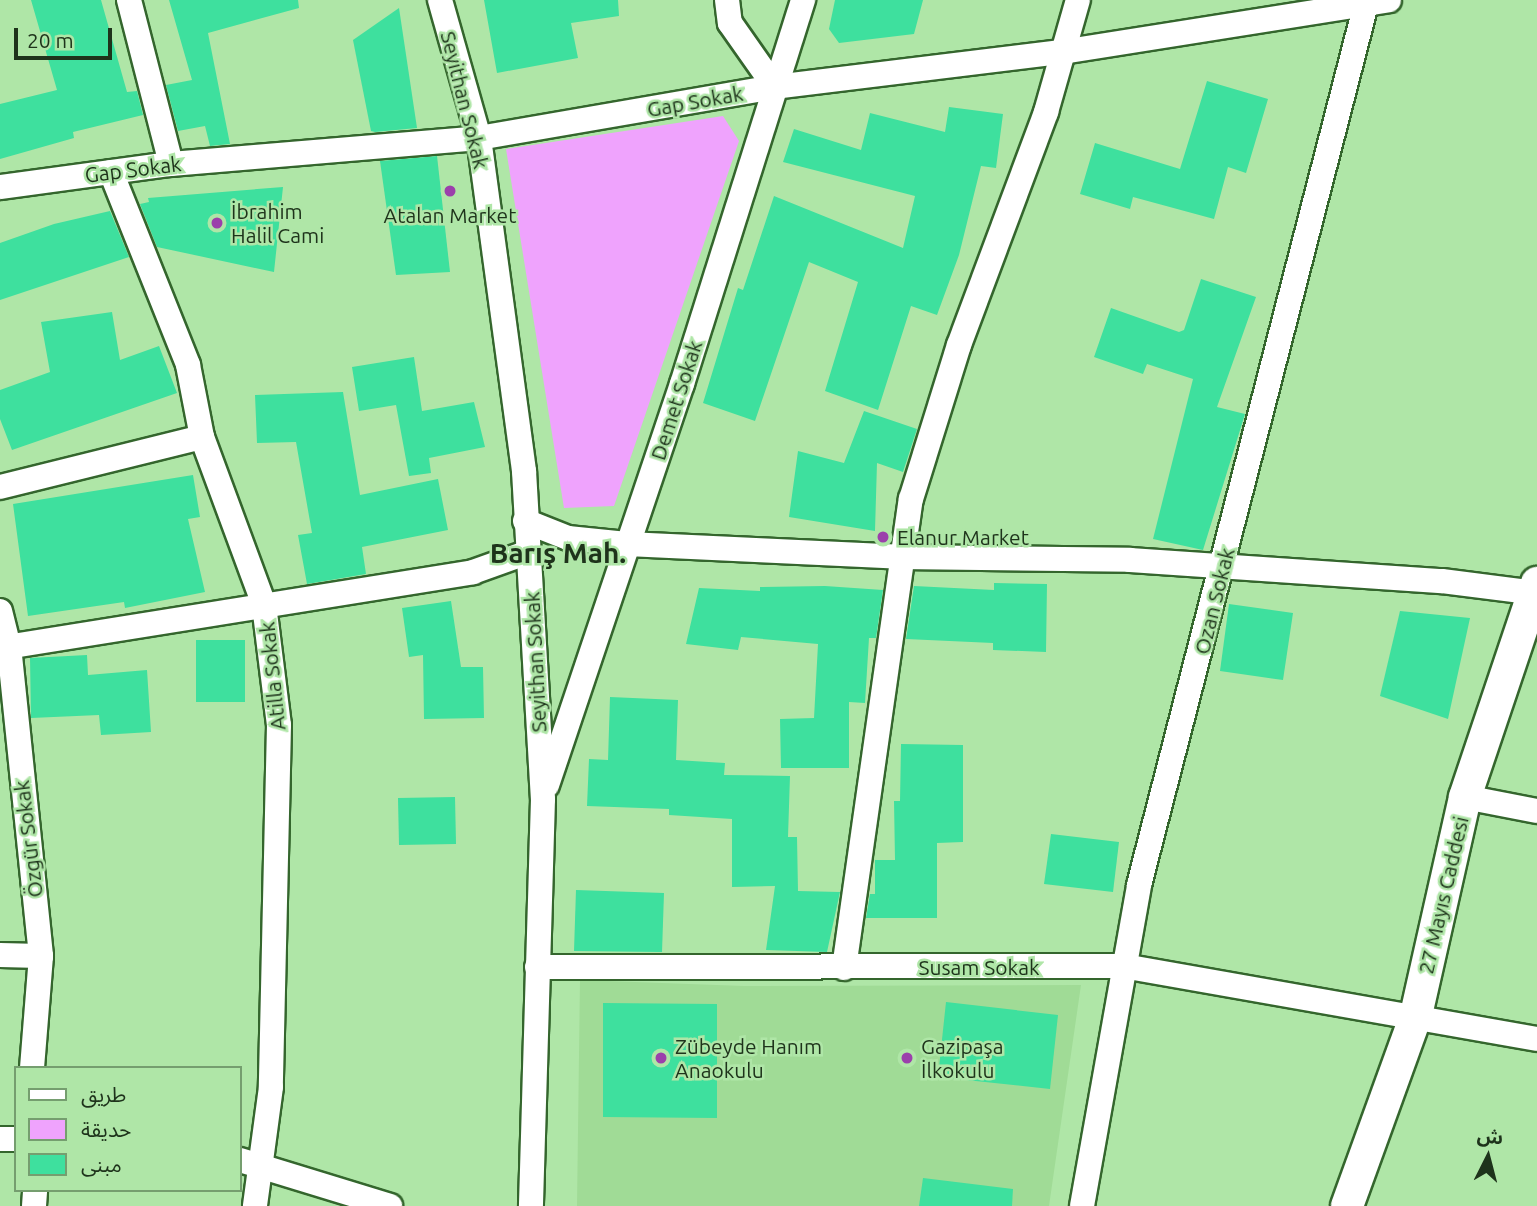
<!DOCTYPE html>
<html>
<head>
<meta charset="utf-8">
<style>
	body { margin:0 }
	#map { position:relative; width:1537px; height:1206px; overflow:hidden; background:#afe6a7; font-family:Ubuntu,"Noto Sans Arabic",sans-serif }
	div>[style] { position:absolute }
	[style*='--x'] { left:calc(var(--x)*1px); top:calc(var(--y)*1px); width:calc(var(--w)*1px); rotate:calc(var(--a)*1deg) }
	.built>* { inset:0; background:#a0db96 }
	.green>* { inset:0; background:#efa3fd }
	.building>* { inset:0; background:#3ee09e }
	.roads { filter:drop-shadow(2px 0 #34662d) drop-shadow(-2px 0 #34662d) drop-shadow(0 2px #34662d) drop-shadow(0 -2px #34662d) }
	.minor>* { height:24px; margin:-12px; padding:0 12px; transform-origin:12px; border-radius:12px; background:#fff }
	.tertiary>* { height:32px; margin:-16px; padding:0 16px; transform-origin:16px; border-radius:16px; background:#fff }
	.dots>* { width:19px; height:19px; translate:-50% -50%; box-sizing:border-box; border:4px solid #afe6a7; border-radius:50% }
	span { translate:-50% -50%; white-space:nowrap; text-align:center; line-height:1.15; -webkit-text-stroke:5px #afe6a7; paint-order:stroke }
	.street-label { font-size:21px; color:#1e331b }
	.poi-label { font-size:21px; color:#1e331b }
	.left { translate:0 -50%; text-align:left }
	.district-label { font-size:28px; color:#1e331b; font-weight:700 }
	.legend { position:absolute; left:14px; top:1066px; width:228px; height:126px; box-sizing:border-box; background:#afe6a7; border:2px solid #759e6f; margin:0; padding:9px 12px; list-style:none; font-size:21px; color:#1e331b }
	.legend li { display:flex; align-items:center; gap:14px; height:35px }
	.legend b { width:35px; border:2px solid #759e6f }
	.north { position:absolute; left:1453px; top:1122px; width:70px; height:70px; -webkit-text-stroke:5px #afe6a7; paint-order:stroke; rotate:6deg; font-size:19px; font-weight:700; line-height:28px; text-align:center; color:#1e331b }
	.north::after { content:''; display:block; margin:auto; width:24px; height:32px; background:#1e331b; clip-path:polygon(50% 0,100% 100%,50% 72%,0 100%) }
	.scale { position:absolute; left:14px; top:28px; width:98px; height:32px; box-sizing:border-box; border:4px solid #1e331b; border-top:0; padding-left:9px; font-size:21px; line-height:24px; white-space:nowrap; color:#1e331b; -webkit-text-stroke:5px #afe6a7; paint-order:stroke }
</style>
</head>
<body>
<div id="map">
	<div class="built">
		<div style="clip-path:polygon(580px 980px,744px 986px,1081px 985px,1049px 1206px,577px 1206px)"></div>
	</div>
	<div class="green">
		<div style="clip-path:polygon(723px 116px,739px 141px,614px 506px,564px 508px,506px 149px)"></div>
	</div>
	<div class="building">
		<div style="clip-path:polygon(31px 0,101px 0,127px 92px,137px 91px,143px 115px,73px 132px,74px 138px,0 159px,0 104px,57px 90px)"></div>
		<div style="clip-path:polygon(169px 0,298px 0,299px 8px,208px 33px,230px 144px,210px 146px,205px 126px,178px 131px,166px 85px,192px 80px)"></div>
		<div style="clip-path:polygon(484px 0,618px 0,619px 16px,571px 23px,578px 58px,497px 73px)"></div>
		<div style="clip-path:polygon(835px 0,923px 0,914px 34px,839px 43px,829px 29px)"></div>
		<div style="clip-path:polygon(399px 8px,417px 128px,375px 132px,371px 131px,353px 40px)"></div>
		<div style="clip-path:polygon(1207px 81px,1268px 99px,1246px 173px,1228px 167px,1214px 219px,1133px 197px,1130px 209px,1080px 194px,1095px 143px,1180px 169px)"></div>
		<div style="clip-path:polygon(949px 107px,1003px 114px,996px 168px,981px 166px,959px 255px,937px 315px,911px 306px,878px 410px,825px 391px,858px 282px,809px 262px,755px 421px,703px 403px,738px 288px,743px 290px,774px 196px,903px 248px,915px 196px,783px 162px,794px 129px,861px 150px,870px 113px,945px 132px)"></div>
		<div style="clip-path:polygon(437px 156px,450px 272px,396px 275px,380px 161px)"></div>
		<div style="clip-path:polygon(283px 187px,274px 272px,157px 247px,140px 204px,149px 202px,148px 198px)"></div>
		<div style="clip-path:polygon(110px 211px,129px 257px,0 300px,0 243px,54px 224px)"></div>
		<div style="clip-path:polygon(1201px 279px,1256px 297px,1217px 407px,1245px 414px,1203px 550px,1153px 539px,1193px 379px,1147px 364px,1143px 374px,1094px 357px,1111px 308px,1179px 332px,1184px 330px)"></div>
		<div style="clip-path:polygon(112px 312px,120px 360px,159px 346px,177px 393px,12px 450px,0 419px,0 390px,50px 372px,41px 322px)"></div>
		<div style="clip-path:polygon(414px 357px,422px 411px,474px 402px,485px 447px,429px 458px,431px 473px,409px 476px,396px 405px,359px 411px,352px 367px)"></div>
		<div style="clip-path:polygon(343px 392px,360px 495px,438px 479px,448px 530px,362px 547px,366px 574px,307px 584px,298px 535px,312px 533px,296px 442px,257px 443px,255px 395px)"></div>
		<div style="clip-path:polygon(864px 411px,917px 429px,903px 472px,877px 463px,875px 531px,789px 517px,798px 451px,844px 463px)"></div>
		<div style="clip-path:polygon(193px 475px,200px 517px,188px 519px,205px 592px,125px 608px,124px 602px,28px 616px,13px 504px)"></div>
		<div style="clip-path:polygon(994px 583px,1047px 584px,1046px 652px,993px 650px,993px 643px,906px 639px,914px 586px,994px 590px)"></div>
		<div style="clip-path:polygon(825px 586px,883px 590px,876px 638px,869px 638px,865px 703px,849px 702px,849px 768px,781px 768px,780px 719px,814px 718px,818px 644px,741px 637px,738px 650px,686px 644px,699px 588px,760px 591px,760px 587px)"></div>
		<div style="clip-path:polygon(451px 601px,461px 667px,483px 667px,484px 718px,424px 719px,423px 655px,409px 657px,402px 608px)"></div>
		<div style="clip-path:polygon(1229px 604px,1293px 613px,1283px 680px,1220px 671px)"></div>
		<div style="clip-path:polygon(1400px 611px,1470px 618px,1448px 719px,1380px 696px)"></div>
		<div style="clip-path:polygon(196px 640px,245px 640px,245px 702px,196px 702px)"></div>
		<div style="clip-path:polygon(87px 655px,88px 675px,147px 670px,151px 732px,101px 735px,99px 715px,31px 718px,30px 658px)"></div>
		<div style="clip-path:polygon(610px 697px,678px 700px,676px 760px,725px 763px,724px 775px,790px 776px,788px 837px,797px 837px,798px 891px,840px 892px,827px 952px,766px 950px,775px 886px,732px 887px,732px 819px,669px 815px,669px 809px,587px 806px,589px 759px,608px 760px)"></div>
		<div style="clip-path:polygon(901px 744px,963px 745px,963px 842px,937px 843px,937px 918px,866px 918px,870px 894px,875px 894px,875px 860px,895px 860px,894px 801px,900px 801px)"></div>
		<div style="clip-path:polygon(455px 797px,456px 844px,399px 845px,398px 798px)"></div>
		<div style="clip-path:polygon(1051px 834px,1119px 842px,1113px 892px,1044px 884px)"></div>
		<div style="clip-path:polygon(576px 890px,664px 893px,662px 952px,574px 951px)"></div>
		<div style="clip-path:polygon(946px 1002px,1058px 1015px,1050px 1089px,938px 1077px)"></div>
		<div style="clip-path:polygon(603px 1003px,717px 1004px,717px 1118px,603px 1117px)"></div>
		<div style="clip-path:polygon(923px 1178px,1013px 1189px,1012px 1206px,919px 1206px)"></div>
	</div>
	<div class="roads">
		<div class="minor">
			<div style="--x:129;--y:0;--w:169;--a:75.6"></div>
			<div style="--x:440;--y:0;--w:143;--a:74.2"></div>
			<div style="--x:479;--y:138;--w:336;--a:82.3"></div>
			<div style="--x:524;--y:471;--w:329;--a:86.7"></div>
			<div style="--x:543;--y:799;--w:407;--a:91.7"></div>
			<div style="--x:727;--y:0;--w:23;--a:83"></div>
			<div style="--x:730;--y:23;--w:78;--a:54.9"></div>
			<div style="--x:111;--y:172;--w:208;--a:68.2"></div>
			<div style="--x:188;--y:365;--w:73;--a:79"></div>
			<div style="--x:202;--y:437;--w:179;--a:69.7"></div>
			<div style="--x:264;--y:605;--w:121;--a:82.9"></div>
			<div style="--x:279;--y:725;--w:362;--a:91.3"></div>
			<div style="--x:271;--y:1087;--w:120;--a:97.7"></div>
			<div style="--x:0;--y:187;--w:173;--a:-7.7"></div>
			<div style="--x:171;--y:164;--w:309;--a:-4.8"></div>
			<div style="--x:479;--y:138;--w:300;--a:-9.8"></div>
			<div style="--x:775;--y:87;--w:289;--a:-7"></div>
			<div style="--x:1062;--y:52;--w:331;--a:-9"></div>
			<div style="--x:0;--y:487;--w:208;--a:-13.9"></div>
			<div style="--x:525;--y:521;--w:46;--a:21.6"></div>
			<div style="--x:568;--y:538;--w:59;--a:5.8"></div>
			<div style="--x:627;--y:544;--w:273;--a:2.7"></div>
			<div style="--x:900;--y:557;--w:230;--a:0.7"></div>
			<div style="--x:1130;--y:560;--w:313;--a:3.9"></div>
			<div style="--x:1442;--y:581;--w:96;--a:7.2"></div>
			<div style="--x:0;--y:611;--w:36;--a:76"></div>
			<div style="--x:9;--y:646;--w:312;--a:84.1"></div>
			<div style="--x:41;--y:956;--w:112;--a:94.6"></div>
			<div style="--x:0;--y:648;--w:479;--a:-9.1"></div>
			<div style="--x:473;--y:572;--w:59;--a:-19.7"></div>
			<div style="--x:547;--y:785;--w:423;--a:-71.4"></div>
			<div style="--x:682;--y:384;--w:403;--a:-72.5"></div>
			<div style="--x:1465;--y:797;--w:73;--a:11"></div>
			<div style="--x:0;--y:955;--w:41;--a:1.4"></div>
			<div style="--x:537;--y:967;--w:586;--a:-0.1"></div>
			<div style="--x:1123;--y:966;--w:420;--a:10"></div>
			<div style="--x:844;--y:968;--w:474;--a:-81.9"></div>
			<div style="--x:911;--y:499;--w:161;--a:-72.7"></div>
			<div style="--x:959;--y:345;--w:249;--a:-69.5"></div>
			<div style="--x:1046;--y:112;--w:116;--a:-74.1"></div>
			<div style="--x:0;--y:1139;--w:16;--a:0"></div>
			<div style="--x:240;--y:1160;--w:157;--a:17"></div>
			<div style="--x:34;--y:1206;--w:16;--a:-86"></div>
			<div style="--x:1082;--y:1206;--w:326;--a:-79.9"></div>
			<div style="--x:1139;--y:885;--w:914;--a:-75.55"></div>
		</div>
		<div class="tertiary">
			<div style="--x:1347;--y:1206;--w:203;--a:-70.1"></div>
			<div style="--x:1416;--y:1015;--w:223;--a:-77.3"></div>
			<div style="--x:1465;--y:797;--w:226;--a:-71.4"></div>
		</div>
	</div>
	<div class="dots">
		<div style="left:450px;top:191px;background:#9b40ab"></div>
		<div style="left:217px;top:223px;background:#9b40ab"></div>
		<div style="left:883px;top:537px;background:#9b40ab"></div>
		<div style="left:661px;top:1058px;background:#9b40ab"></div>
		<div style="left:907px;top:1058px;background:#9b40ab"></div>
	</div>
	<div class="street-label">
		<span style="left:465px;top:100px;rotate:76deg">Seyithan Sokak</span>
		<span style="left:695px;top:101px;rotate:-10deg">Gap Sokak</span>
		<span style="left:133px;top:169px;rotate:-7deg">Gap Sokak</span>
		<span style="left:676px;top:400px;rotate:-72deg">Demet Sokak</span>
		<span style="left:1214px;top:601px;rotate:-76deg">Ozan Sokak</span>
		<span style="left:535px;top:662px;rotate:-93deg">Seyithan Sokak</span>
		<span style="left:272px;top:676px;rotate:-96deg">Atilla Sokak</span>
		<span style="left:28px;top:839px;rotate:-97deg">Özgür Sokak</span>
		<span style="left:1443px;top:895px;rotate:-77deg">27 Mayıs Caddesi</span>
		<span style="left:979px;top:967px">Susam Sokak</span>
	</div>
	<div class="poi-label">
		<span class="left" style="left:231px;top:223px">İbrahim<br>Halil Cami</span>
		<span style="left:450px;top:215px">Atalan Market</span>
		<span class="left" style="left:897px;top:537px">Elanur Market</span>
		<span class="left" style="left:675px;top:1058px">Zübeyde Hanım<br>Anaokulu</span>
		<span class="left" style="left:921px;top:1058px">Gazipaşa<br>İlkokulu</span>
	</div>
	<div class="district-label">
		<span style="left:558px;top:553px">Barış Mah.</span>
	</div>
	<ul class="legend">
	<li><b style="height:9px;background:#fff"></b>طريق</li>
	<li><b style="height:19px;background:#efa3fd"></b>حديقة</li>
	<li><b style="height:19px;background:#3ee09e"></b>مبنى</li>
	</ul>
	<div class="north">ش</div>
	<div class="scale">20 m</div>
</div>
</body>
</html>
